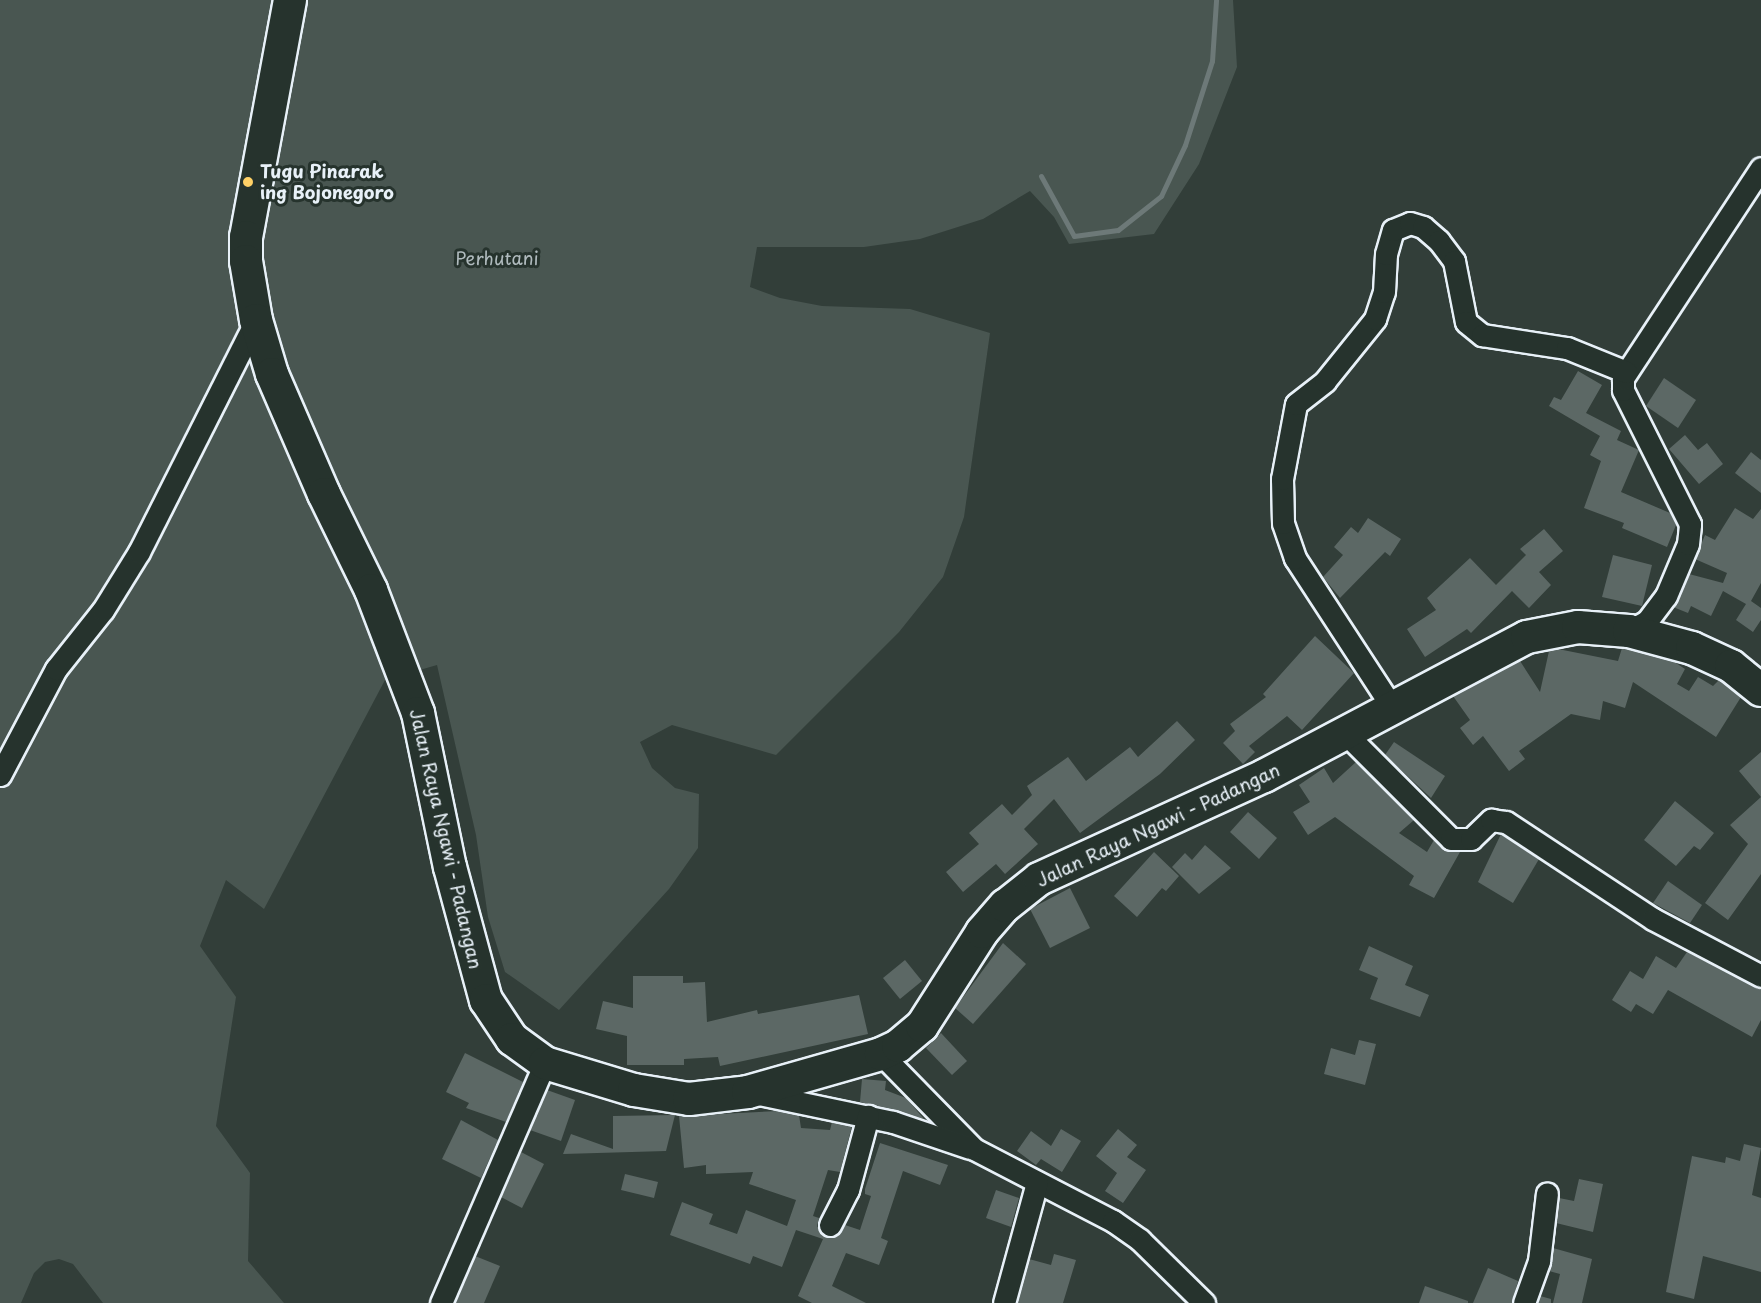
<!DOCTYPE html>
<html>
<head>
<meta charset="utf-8">
<style>
	body { margin:0 }
	#map { position:relative; width:1761px; height:1303px; overflow:hidden; background:#323e39; font-family:"Playpen Sans",sans-serif }
	div>[style] { position:absolute }
	[style*='--x'] { left:calc(var(--x)*1px); top:calc(var(--y)*1px); width:calc(var(--w)*1px); rotate:calc(var(--a)*1deg) }
	.green>* { inset:0; background:#495651 }
	.stream>* { height:5px; margin:-2.5px; padding:0 2.5px; transform-origin:2.5px; border-radius:2.5px; background:#6d7978 }
	.building>* { inset:0; background:#5c6865 }
	.roads { filter:drop-shadow(2px 0 #e8f1f8) drop-shadow(-2px 0 #e8f1f8) drop-shadow(0 2px #e8f1f8) drop-shadow(0 -2px #e8f1f8) }
	.minor>* { height:21px; margin:-10.5px; padding:0 10.5px; transform-origin:10.5px; border-radius:10.5px; background:#26332d }
	.highway>* { height:32px; margin:-16px; padding:0 16px; transform-origin:16px; border-radius:16px; background:#26332d }
	.dots>* { width:16px; height:16px; translate:-50% -50%; box-sizing:border-box; border:3px solid #26332d; border-radius:50% }
	span { translate:-50% -50%; white-space:nowrap; text-align:center; line-height:1.15; -webkit-text-stroke:6px #26332d; paint-order:stroke }
	.poi-label { font-size:18px; color:#e8f1f8; font-weight:700 }
	.left { translate:0 -50%; text-align:left }
	.park-label { font-size:18px; color:#b0bbbe }
	.street-label { font-size:18px; color:#e8f1f8 }
</style>
</head>
<body>
<div id="map">
	<div class="green">
		<div style="clip-path:polygon(0 0,1233px 0,1237px 67px,1199px 164px,1154px 234px,1069px 244px,1054px 217px,1030px 191px,983px 219px,920px 239px,864px 247px,757px 247px,750px 287px,780px 298px,822px 306px,910px 309px,990px 333px,964px 517px,943px 577px,899px 632px,776px 755px,672px 725px,640px 742px,652px 768px,675px 788px,699px 794px,698px 848px,669px 889px,559px 1010px,505px 972px,488px 917px,476px 835px,437px 665px,385px 680px,264px 909px,226px 880px,200px 946px,236px 997px,216px 1126px,250px 1173px,248px 1261px,284px 1303px,103px 1303px,73px 1264px,59px 1259px,45px 1262px,34px 1273px,21px 1303px,0 1303px)"></div>
	</div>
	<div class="stream">
		<div style="--x:1041;--y:176;--w:68;--a:61.2"></div>
		<div style="--x:1074;--y:236;--w:44;--a:-7.8"></div>
		<div style="--x:1118;--y:230;--w:55;--a:-38.3"></div>
		<div style="--x:1161;--y:196;--w:56;--a:-64.8"></div>
		<div style="--x:1185;--y:145;--w:88;--a:-72.2"></div>
		<div style="--x:1212;--y:61;--w:61;--a:-86.2"></div>
	</div>
	<div class="building">
		<div style="clip-path:polygon(1578px 371px,1602px 385px,1586px 413px,1621px 431px,1617px 440px,1639px 450px,1621px 492px,1670px 513px,1676px 525px,1667px 547px,1622px 528px,1624px 523px,1584px 508px,1601px 461px,1590px 455px,1600px 436px,1549px 406px,1554px 397px,1561px 400px)"></div>
		<div style="clip-path:polygon(1664px 378px,1696px 400px,1678px 428px,1646px 406px)"></div>
		<div style="clip-path:polygon(1685px 435px,1698px 450px,1707px 443px,1723px 464px,1699px 484px,1669px 449px)"></div>
		<div style="clip-path:polygon(1751px 452px,1761px 460px,1761px 493px,1735px 473px)"></div>
		<div style="clip-path:polygon(1735px 508px,1753px 519px,1761px 509px,1761px 583px,1751px 601px,1761px 608px,1761px 620px,1753px 632px,1736px 620px,1746px 604px,1723px 591px,1711px 616px,1691px 606px,1688px 613px,1673px 607px,1689px 574px,1723px 583px,1727px 573px,1695px 559px,1705px 535px,1715px 540px)"></div>
		<div style="clip-path:polygon(1368px 518px,1401px 539px,1390px 556px,1385px 552px,1340px 598px,1323px 577px,1343px 555px,1334px 547px,1351px 527px,1358px 533px)"></div>
		<div style="clip-path:polygon(1544px 529px,1563px 551px,1539px 572px,1551px 585px,1529px 608px,1512px 591px,1471px 633px,1467px 629px,1425px 657px,1407px 629px,1436px 610px,1427px 598px,1470px 558px,1496px 585px,1526px 555px,1520px 549px)"></div>
		<div style="clip-path:polygon(1613px 555px,1652px 565px,1642px 606px,1602px 597px)"></div>
		<div style="clip-path:polygon(1315px 636px,1354px 673px,1302px 730px,1287px 716px,1249px 746px,1255px 752px,1243px 764px,1223px 743px,1235px 731px,1230px 724px,1266px 697px,1263px 694px)"></div>
		<div style="clip-path:polygon(1622px 648px,1673px 661px,1685px 669px,1677px 684px,1689px 691px,1698px 677px,1713px 686px,1719px 680px,1741px 697px,1716px 737px,1633px 682px,1625px 708px,1603px 701px,1600px 720px,1571px 714px,1519px 751px,1525px 759px,1509px 771px,1483px 736px,1473px 745px,1460px 728px,1470px 720px,1453px 696px,1520px 661px,1540px 692px,1549px 651px,1558px 649px,1618px 661px)"></div>
		<div style="clip-path:polygon(1177px 721px,1195px 740px,1160px 774px,1080px 833px,1054px 799px,1024px 829px,1038px 844px,1005px 874px,996px 864px,963px 892px,946px 872px,979px 844px,969px 833px,1002px 804px,1012px 815px,1032px 795px,1027px 786px,1068px 757px,1086px 781px,1130px 747px,1138px 757px)"></div>
		<div style="clip-path:polygon(1394px 742px,1445px 776px,1431px 798px,1385px 755px)"></div>
		<div style="clip-path:polygon(1761px 752px,1761px 874px,1728px 920px,1705px 903px,1748px 844px,1730px 825px,1761px 797px,1739px 771px)"></div>
		<div style="clip-path:polygon(1356px 762px,1414px 820px,1399px 833px,1427px 852px,1434px 840px,1446px 851px,1460px 852px,1434px 898px,1409px 885px,1414px 876px,1335px 817px,1308px 835px,1293px 812px,1310px 802px,1299px 785px,1324px 768px,1333px 783px)"></div>
		<div style="clip-path:polygon(1675px 801px,1714px 833px,1700px 850px,1694px 846px,1676px 866px,1644px 840px)"></div>
		<div style="clip-path:polygon(1248px 812px,1277px 838px,1259px 859px,1230px 832px)"></div>
		<div style="clip-path:polygon(1501px 834px,1539px 859px,1513px 903px,1478px 882px)"></div>
		<div style="clip-path:polygon(1205px 845px,1231px 868px,1199px 894px,1172px 867px,1185px 853px,1192px 860px)"></div>
		<div style="clip-path:polygon(1154px 852px,1179px 876px,1166px 891px,1162px 888px,1137px 917px,1114px 896px)"></div>
		<div style="clip-path:polygon(1668px 881px,1702px 905px,1690px 923px,1653px 903px)"></div>
		<div style="clip-path:polygon(1070px 888px,1090px 928px,1050px 948px,1030px 909px)"></div>
		<div style="clip-path:polygon(1003px 943px,1026px 964px,973px 1024px,955px 1008px)"></div>
		<div style="clip-path:polygon(1369px 946px,1413px 966px,1405px 985px,1429px 995px,1420px 1017px,1370px 999px,1378px 978px,1359px 970px)"></div>
		<div style="clip-path:polygon(1687px 952px,1761px 989px,1761px 1020px,1752px 1037px,1668px 990px,1653px 1014px,1636px 1004px,1631px 1012px,1612px 1000px,1630px 971px,1643px 979px,1656px 956px,1676px 968px)"></div>
		<div style="clip-path:polygon(905px 960px,922px 981px,900px 999px,883px 978px)"></div>
		<div style="clip-path:polygon(633px 976px,683px 976px,683px 983px,705px 982px,707px 1022px,757px 1010px,758px 1014px,859px 995px,868px 1034px,720px 1066px,718px 1057px,684px 1059px,684px 1065px,627px 1065px,627px 1036px,596px 1029px,603px 1001px,633px 1008px)"></div>
		<div style="clip-path:polygon(941px 1033px,967px 1061px,952px 1075px,926px 1048px)"></div>
		<div style="clip-path:polygon(1359px 1040px,1376px 1044px,1365px 1085px,1324px 1074px,1331px 1048px,1355px 1055px)"></div>
		<div style="clip-path:polygon(465px 1053px,523px 1082px,506px 1122px,466px 1108px,469px 1103px,446px 1092px)"></div>
		<div style="clip-path:polygon(862px 1079px,886px 1081px,885px 1090px,906px 1098px,924px 1119px,860px 1102px)"></div>
		<div style="clip-path:polygon(547px 1090px,575px 1100px,561px 1141px,530px 1130px)"></div>
		<div style="clip-path:polygon(778px 1111px,799px 1115px,801px 1128px,830px 1130px,832px 1122px,852px 1126px,840px 1172px,828px 1170px,813px 1216px,819px 1218px,817px 1226px,825px 1237px,836px 1236px,845px 1225px,860px 1230px,871px 1196px,865px 1194px,865px 1189px,880px 1143px,948px 1165px,940px 1185px,903px 1171px,881px 1238px,888px 1241px,879px 1265px,846px 1253px,832px 1286px,866px 1303px,812px 1303px,798px 1296px,823px 1239px,796px 1230px,782px 1267px,753px 1256px,750px 1264px,670px 1235px,682px 1202px,713px 1214px,709px 1224px,737px 1234px,746px 1210px,787px 1226px,796px 1200px,749px 1184px,753px 1172px,706px 1174px,706px 1165px,684px 1168px,679px 1116px)"></div>
		<div style="clip-path:polygon(675px 1115px,666px 1151px,563px 1154px,571px 1134px,613px 1149px,613px 1116px)"></div>
		<div style="clip-path:polygon(461px 1120px,498px 1140px,481px 1178px,442px 1159px)"></div>
		<div style="clip-path:polygon(1061px 1129px,1081px 1141px,1062px 1172px,1041px 1159px,1036px 1165px,1017px 1151px,1031px 1131px,1051px 1146px)"></div>
		<div style="clip-path:polygon(1118px 1129px,1137px 1145px,1127px 1157px,1146px 1170px,1123px 1203px,1105px 1191px,1117px 1173px,1096px 1156px)"></div>
		<div style="clip-path:polygon(1744px 1144px,1761px 1148px,1752px 1195px,1761px 1198px,1761px 1272px,1703px 1256px,1694px 1299px,1666px 1292px,1692px 1156px,1725px 1163px,1726px 1157px,1740px 1161px)"></div>
		<div style="clip-path:polygon(521px 1152px,544px 1164px,522px 1208px,501px 1197px)"></div>
		<div style="clip-path:polygon(625px 1174px,658px 1182px,654px 1198px,621px 1190px)"></div>
		<div style="clip-path:polygon(1579px 1179px,1603px 1184px,1593px 1232px,1556px 1223px,1559px 1198px,1574px 1201px)"></div>
		<div style="clip-path:polygon(996px 1190px,1019px 1198px,1011px 1227px,986px 1218px)"></div>
		<div style="clip-path:polygon(1553px 1248px,1592px 1259px,1582px 1303px,1553px 1303px,1560px 1274px,1549px 1271px)"></div>
		<div style="clip-path:polygon(1054px 1254px,1076px 1260px,1063px 1303px,1018px 1303px,1029px 1259px,1051px 1265px)"></div>
		<div style="clip-path:polygon(475px 1256px,500px 1266px,484px 1303px,455px 1303px)"></div>
		<div style="clip-path:polygon(1488px 1268px,1518px 1281px,1512px 1303px,1473px 1303px)"></div>
		<div style="clip-path:polygon(1425px 1286px,1468px 1301px,1468px 1303px,1419px 1303px)"></div>
		<div style="clip-path:polygon(1540px 1296px,1551px 1299px,1551px 1303px,1538px 1303px)"></div>
	</div>
	<div class="roads">
		<div class="minor">
			<div style="--x:1629;--y:631;--w:21;--a:-29"></div>
			<div style="--x:1647;--y:621;--w:31;--a:-53"></div>
			<div style="--x:1666;--y:596;--w:56;--a:-67.1"></div>
			<div style="--x:1688;--y:544;--w:20;--a:-84"></div>
			<div style="--x:1690;--y:524;--w:150;--a:-116.6"></div>
			<div style="--x:1623;--y:390;--w:12;--a:-90"></div>
			<div style="--x:1623;--y:378;--w:251;--a:-56.7"></div>
			<div style="--x:1392;--y:707;--w:178;--a:-123.1"></div>
			<div style="--x:1295;--y:558;--w:37;--a:-109"></div>
			<div style="--x:1283;--y:523;--w:44;--a:-91.3"></div>
			<div style="--x:1282;--y:479;--w:76;--a:-79.4"></div>
			<div style="--x:1296;--y:404;--w:37;--a:-38"></div>
			<div style="--x:1325;--y:381;--w:80;--a:-51.1"></div>
			<div style="--x:1375;--y:319;--w:28;--a:-72"></div>
			<div style="--x:1384;--y:292;--w:38;--a:-87"></div>
			<div style="--x:1386;--y:254;--w:25;--a:-74"></div>
			<div style="--x:1393;--y:230;--w:18;--a:-22"></div>
			<div style="--x:1410;--y:223;--w:14;--a:17"></div>
			<div style="--x:1423;--y:227;--w:21;--a:41"></div>
			<div style="--x:1439;--y:241;--w:25;--a:53"></div>
			<div style="--x:1454;--y:261;--w:62;--a:78.9"></div>
			<div style="--x:1466;--y:322;--w:21;--a:39"></div>
			<div style="--x:1482;--y:335;--w:86;--a:8.7"></div>
			<div style="--x:1567;--y:348;--w:64;--a:22.1"></div>
			<div style="--x:1345;--y:733;--w:150;--a:45"></div>
			<div style="--x:1451;--y:839;--w:20;--a:0"></div>
			<div style="--x:1471;--y:839;--w:28;--a:-44"></div>
			<div style="--x:1491;--y:820;--w:15;--a:8"></div>
			<div style="--x:1506;--y:822;--w:176;--a:33.4"></div>
			<div style="--x:1653;--y:919;--w:122;--a:27.8"></div>
			<div style="--x:0;--y:775;--w:120;--a:-62.2"></div>
			<div style="--x:56;--y:669;--w:75;--a:-51.5"></div>
			<div style="--x:103;--y:610;--w:68;--a:-58.2"></div>
			<div style="--x:139;--y:552;--w:260;--a:-63.2"></div>
			<div style="--x:881;--y:1054;--w:133;--a:45.6"></div>
			<div style="--x:974;--y:1149;--w:157;--a:27.4"></div>
			<div style="--x:1113;--y:1221;--w:33;--a:35"></div>
			<div style="--x:1140;--y:1240;--w:90;--a:44.5"></div>
			<div style="--x:754;--y:1093;--w:142;--a:11.8"></div>
			<div style="--x:893;--y:1122;--w:81;--a:18.7"></div>
			<div style="--x:830;--y:1225;--w:39;--a:-63"></div>
			<div style="--x:848;--y:1190;--w:77;--a:-74.9"></div>
			<div style="--x:441;--y:1303;--w:262;--a:-66.6"></div>
			<div style="--x:1004;--y:1303;--w:125;--a:-74.7"></div>
			<div style="--x:1524;--y:1303;--w:45;--a:-70.3"></div>
			<div style="--x:1539;--y:1261;--w:68;--a:-83.3"></div>
		</div>
		<div class="highway">
			<div style="--x:290;--y:0;--w:241;--a:100.5"></div>
			<div style="--x:246;--y:237;--w:24;--a:90"></div>
			<div style="--x:246;--y:261;--w:60;--a:80.4"></div>
			<div style="--x:256;--y:320;--w:56;--a:73.5"></div>
			<div style="--x:272;--y:374;--w:131;--a:66.6"></div>
			<div style="--x:324;--y:494;--w:107;--a:63.9"></div>
			<div style="--x:371;--y:590;--w:132;--a:69.1"></div>
			<div style="--x:418;--y:713;--w:157;--a:78.3"></div>
			<div style="--x:450;--y:867;--w:138;--a:74.9"></div>
			<div style="--x:486;--y:1000;--w:47;--a:56.3"></div>
			<div style="--x:512;--y:1039;--w:41;--a:36"></div>
			<div style="--x:545;--y:1063;--w:93;--a:16.9"></div>
			<div style="--x:634;--y:1090;--w:56;--a:9.3"></div>
			<div style="--x:689;--y:1099;--w:59;--a:-6.8"></div>
			<div style="--x:748;--y:1092;--w:138;--a:-15.9"></div>
			<div style="--x:881;--y:1054;--w:19;--a:-25"></div>
			<div style="--x:898;--y:1046;--w:31;--a:-40"></div>
			<div style="--x:922;--y:1026;--w:112;--a:-57.4"></div>
			<div style="--x:982;--y:932;--w:35;--a:-49"></div>
			<div style="--x:1005;--y:906;--w:43;--a:-38.5"></div>
			<div style="--x:1039;--y:879;--w:247;--a:-24.6"></div>
			<div style="--x:1264;--y:776;--w:297;--a:-27.9"></div>
			<div style="--x:1527;--y:637;--w:52;--a:-11.1"></div>
			<div style="--x:1578;--y:627;--w:51;--a:4.5"></div>
			<div style="--x:1629;--y:631;--w:65;--a:15.1"></div>
			<div style="--x:1692;--y:648;--w:43;--a:24.8"></div>
			<div style="--x:1731;--y:666;--w:38;--a:39"></div>
		</div>
	</div>
	<div class="dots">
		<div style="left:248px;top:182px;background:#ffd166"></div>
	</div>
	<div class="poi-label">
		<span class="left" style="left:260px;top:182px">Tugu Pinarak<br>ing Bojonegoro</span>
	</div>
	<div class="park-label">
		<span style="left:497px;top:258px">Perhutani</span>
	</div>
	<div class="street-label">
		<span style="left:1158px;top:825px;rotate:-25deg">Jalan Raya Ngawi - Padangan</span>
		<span style="left:446px;top:839px;rotate:77deg">Jalan Raya Ngawi - Padangan</span>
	</div>
</div>
</body>
</html>
